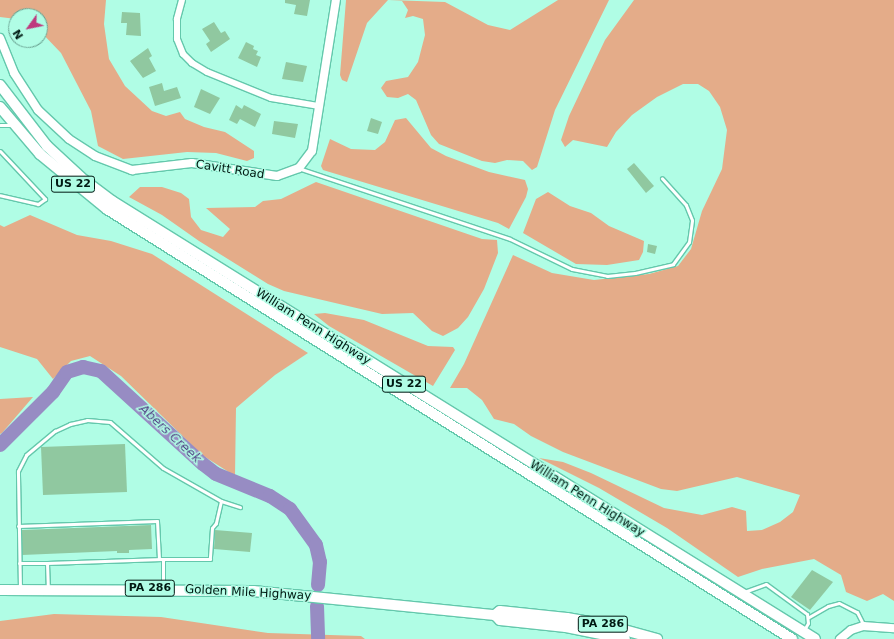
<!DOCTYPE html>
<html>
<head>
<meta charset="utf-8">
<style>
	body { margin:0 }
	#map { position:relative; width:894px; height:639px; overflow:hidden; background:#b0fde5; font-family:"DejaVu Sans",sans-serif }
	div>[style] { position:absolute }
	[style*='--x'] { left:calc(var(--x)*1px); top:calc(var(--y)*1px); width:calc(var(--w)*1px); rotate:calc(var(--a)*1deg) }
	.forest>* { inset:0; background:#e4ac89 }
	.river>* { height:14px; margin:-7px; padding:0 7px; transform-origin:7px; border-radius:7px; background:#978cc3 }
	.building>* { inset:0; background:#90c8a0 }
	.roads { filter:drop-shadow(1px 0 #64c8ac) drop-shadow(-1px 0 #64c8ac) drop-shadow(0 1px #64c8ac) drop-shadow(0 -1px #64c8ac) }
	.service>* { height:3px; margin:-1.5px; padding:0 1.5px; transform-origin:1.5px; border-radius:1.5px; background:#fff }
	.minor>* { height:6px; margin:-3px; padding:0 3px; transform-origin:3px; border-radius:3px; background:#fff }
	.tertiary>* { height:8px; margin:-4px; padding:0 4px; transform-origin:4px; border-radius:4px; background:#fff }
	.primary>* { height:10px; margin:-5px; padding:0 5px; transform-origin:5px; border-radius:5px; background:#fff }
	.trunk>* { height:10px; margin:-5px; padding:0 5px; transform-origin:5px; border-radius:5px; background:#fff }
	span { translate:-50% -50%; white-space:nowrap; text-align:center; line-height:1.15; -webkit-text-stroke:3px #b0fde5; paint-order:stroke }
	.shield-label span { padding:1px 3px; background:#b0fde5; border:1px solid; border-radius:3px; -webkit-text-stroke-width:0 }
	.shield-label { font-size:11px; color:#001912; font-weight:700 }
	.street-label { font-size:12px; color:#001912 }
	.water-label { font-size:13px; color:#544287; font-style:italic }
	.north { position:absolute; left:8px; top:8px; width:40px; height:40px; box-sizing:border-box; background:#b0fde5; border:1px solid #6aa291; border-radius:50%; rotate:237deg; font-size:11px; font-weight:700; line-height:16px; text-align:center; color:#001912 }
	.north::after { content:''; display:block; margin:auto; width:14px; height:18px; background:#be3a7e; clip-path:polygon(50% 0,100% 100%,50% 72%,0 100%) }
</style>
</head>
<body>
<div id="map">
	<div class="forest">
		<div style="clip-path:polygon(0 0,106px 0,104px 24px,109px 59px,125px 86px,152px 111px,166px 116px,180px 112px,185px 119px,204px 127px,225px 132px,254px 151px,254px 158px,247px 161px,216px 153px,187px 152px,123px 159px,98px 146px,91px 111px,61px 53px,40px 31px,40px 16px,16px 16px,16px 19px,0 17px)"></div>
		<div style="clip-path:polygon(346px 0,388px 0,367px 23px,347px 82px,342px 80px,340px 75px)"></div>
		<div style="clip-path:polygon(389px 0,445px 2px,488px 25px,510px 30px,558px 0,609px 0,555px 110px,537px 167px,532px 170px,523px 161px,507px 160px,495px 163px,482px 161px,439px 144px,431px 135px,416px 100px,408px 94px,398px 98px,387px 97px,381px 88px,386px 81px,408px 77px,418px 62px,425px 35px,423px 19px,413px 16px,405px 18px,408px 10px,402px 1px)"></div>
		<div style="clip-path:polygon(634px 0,894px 0,894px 601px,883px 594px,867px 601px,846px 592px,841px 575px,814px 559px,762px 569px,738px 577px,667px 528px,599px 488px,539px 458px,563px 462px,591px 473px,664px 508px,702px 515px,732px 507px,746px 511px,747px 531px,762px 530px,780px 522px,793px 512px,800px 495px,737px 477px,677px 491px,661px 489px,563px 452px,531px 436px,514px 424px,494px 419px,482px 400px,467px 388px,450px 388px,464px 364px,513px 255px,552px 273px,594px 280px,649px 274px,678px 266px,691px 249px,702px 211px,722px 169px,727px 130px,720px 107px,709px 91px,698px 84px,683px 84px,657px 97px,632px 115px,616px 132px,607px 147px,573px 140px,565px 147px,561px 140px,569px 116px,605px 40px)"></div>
		<div style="clip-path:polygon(406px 118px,431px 148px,446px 156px,489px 172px,525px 180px,528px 189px,526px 197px,509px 229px,498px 223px,323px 170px,321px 166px,330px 139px,351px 149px,375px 150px,385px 142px,395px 120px)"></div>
		<div style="clip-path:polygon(316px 182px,482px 239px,497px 240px,498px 253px,484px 289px,468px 317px,458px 328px,443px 336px,432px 331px,413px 313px,382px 314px,284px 291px,268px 284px,199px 241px,162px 215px,129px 197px,140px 187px,162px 187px,181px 193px,189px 199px,191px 217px,201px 230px,223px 237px,230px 229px,206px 208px,255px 207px,263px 201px,281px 199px)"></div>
		<div style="clip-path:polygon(548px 192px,570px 206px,591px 213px,609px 226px,644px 241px,643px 252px,639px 260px,607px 265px,576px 264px,523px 233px,536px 199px)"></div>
		<div style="clip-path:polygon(30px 215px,77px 235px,111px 241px,152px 254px,308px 353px,275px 375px,236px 408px,235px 476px,202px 455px,121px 376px,90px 356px,71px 361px,53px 379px,37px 359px,0 347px,0 225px,4px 227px)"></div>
		<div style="clip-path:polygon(325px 313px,364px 320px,428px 346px,453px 347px,455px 350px,433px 386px,329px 326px,314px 314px)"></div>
		<div style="clip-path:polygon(33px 397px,2px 433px,0 434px,0 399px)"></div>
		<div style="clip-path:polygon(54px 614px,161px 617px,268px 633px,361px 636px,365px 639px,0 639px,0 621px)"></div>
	</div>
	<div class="river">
		<div style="--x:0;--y:445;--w:75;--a:-45"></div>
		<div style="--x:53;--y:392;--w:24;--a:-55"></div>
		<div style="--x:67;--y:372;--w:17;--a:-17"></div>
		<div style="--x:83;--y:367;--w:18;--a:13"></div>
		<div style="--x:101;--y:371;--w:138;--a:42.4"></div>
		<div style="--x:203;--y:464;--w:16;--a:38"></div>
		<div style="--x:216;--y:474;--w:58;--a:22.2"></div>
		<div style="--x:270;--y:496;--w:24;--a:33"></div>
		<div style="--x:290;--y:509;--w:44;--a:54.2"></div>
		<div style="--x:316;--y:545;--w:17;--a:77"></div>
		<div style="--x:320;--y:562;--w:23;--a:95"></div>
		<div style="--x:317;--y:606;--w:33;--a:88"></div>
	</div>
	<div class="building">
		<div style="clip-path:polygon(285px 0,310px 0,307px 16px,294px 14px,296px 5px,285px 3px)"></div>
		<div style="clip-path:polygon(122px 12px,140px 13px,141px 36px,126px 35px,127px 23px,121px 23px)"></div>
		<div style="clip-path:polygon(214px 22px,221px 33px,225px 31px,230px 39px,211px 52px,206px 44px,210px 41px,202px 29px)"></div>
		<div style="clip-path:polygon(246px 42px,254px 46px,253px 49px,258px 51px,256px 55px,261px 57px,257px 67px,238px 58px)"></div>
		<div style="clip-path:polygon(148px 48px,152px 56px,149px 58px,156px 71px,143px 78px,130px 61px)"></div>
		<div style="clip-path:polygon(286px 62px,307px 66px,303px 82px,282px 79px)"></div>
		<div style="clip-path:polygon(162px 83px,164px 91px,177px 87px,181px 98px,155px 106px,149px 87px)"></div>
		<div style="clip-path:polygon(201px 89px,220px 98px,210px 114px,194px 107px)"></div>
		<div style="clip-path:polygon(236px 105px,242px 109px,244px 105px,261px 114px,255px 127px,240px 119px,237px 124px,229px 120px)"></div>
		<div style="clip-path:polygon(371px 118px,382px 122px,378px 134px,367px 131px)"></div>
		<div style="clip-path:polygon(274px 121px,298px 124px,295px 138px,272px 134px)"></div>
		<div style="clip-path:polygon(634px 163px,654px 186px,646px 193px,627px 169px)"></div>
		<div style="clip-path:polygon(648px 244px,657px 246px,655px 254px,647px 252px)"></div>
		<div style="clip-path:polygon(125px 444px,127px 492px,43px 495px,41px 447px)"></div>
		<div style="clip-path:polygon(151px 525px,152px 549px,129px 550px,129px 553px,117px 553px,117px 551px,22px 555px,22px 530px)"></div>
		<div style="clip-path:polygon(215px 530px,252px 533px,250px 552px,214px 549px)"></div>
		<div style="clip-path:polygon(812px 570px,833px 582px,810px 610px,791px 597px)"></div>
	</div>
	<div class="roads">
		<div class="service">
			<div style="--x:0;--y:125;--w:12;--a:0"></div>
			<div style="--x:0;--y:151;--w:66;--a:46.8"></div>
			<div style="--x:45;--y:199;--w:9;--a:144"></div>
			<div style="--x:38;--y:204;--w:39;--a:-167"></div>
			<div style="--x:301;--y:169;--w:220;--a:18.5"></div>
			<div style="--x:510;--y:239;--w:69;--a:25.8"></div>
			<div style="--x:572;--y:269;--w:36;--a:11"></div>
			<div style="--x:607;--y:276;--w:28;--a:-6"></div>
			<div style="--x:635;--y:273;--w:39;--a:-13"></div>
			<div style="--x:673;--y:264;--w:27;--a:-54"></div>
			<div style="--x:689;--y:242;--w:22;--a:-82"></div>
			<div style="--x:692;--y:220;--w:16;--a:-112"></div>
			<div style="--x:686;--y:205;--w:36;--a:-132"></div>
			<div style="--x:221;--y:501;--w:20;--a:18"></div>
			<div style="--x:18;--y:526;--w:139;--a:-2.1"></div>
			<div style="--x:157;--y:521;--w:38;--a:87"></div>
			<div style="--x:19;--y:563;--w:28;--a:0"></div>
			<div style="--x:47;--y:563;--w:25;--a:88"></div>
			<div style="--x:47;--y:563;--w:115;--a:-2"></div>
			<div style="--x:20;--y:589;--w:118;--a:-91"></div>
			<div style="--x:18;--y:471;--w:18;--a:-63"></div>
			<div style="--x:26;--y:455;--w:38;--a:-40"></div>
			<div style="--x:55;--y:431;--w:17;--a:-25"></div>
			<div style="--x:70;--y:424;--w:17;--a:-13"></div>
			<div style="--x:87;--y:420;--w:23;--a:5"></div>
			<div style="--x:110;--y:422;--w:70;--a:41"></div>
			<div style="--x:163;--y:468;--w:67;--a:29.6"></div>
			<div style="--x:221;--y:501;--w:23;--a:103"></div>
			<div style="--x:216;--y:523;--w:6;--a:129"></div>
			<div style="--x:212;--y:528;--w:31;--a:94"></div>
			<div style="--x:210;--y:559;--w:47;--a:180"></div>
			<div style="--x:163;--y:559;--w:29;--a:90"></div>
			<div style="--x:744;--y:592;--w:23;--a:-20"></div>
			<div style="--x:766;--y:584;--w:51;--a:36.2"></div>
			<div style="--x:807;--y:614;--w:9;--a:84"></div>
			<div style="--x:808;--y:623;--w:8;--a:120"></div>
			<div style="--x:809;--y:617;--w:22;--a:-30"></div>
			<div style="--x:828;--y:606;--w:11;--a:-15"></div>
			<div style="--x:839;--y:603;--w:20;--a:27"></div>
			<div style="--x:857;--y:612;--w:13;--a:63"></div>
		</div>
		<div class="minor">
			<div style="--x:182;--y:0;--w:20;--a:105"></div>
			<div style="--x:177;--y:19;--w:20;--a:90"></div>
			<div style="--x:177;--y:39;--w:16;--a:68"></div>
			<div style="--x:183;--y:54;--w:13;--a:45"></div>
			<div style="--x:192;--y:63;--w:17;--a:31"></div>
			<div style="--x:207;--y:72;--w:69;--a:22.1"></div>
			<div style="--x:271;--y:98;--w:49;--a:9.5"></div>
		</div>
		<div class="tertiary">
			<div style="--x:0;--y:38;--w:38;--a:68"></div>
			<div style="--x:14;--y:73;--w:44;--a:57"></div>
			<div style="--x:38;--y:110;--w:42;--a:43.1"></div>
			<div style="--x:69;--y:139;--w:31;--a:33"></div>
			<div style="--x:95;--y:156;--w:40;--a:21"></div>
			<div style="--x:132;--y:170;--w:60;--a:-6.7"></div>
			<div style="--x:192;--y:163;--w:86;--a:8.7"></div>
			<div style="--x:277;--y:176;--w:23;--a:-20"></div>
			<div style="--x:299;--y:168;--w:21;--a:-53"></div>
			<div style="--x:312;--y:151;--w:153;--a:-81"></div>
			<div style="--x:840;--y:639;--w:14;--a:-39"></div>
			<div style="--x:851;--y:630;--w:13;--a:-18"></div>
			<div style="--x:863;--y:626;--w:31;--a:4"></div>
		</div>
		<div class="primary">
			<div style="--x:0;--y:590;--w:253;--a:0.2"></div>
			<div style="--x:253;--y:591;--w:243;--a:5.7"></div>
			<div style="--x:495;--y:615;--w:7;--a:45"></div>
			<div style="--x:500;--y:620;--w:66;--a:6.1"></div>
			<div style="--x:566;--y:627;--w:60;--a:11.5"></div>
			<div style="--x:495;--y:615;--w:6;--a:-39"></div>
			<div style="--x:500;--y:611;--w:67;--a:6"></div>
			<div style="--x:567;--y:618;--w:40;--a:10"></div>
			<div style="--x:606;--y:625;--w:53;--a:15.4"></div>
		</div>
		<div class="trunk">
			<div style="--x:0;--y:85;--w:77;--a:52.4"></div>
			<div style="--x:47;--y:146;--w:50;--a:42.6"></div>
			<div style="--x:84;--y:180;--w:35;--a:37"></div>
			<div style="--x:112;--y:201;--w:828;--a:31.92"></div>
			<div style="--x:0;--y:107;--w:62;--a:49.6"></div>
			<div style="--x:40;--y:154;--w:87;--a:39.4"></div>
			<div style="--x:107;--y:209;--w:809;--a:32.12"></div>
		</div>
	</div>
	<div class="shield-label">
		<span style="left:73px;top:184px">US 22</span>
		<span style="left:404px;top:384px">US 22</span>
		<span style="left:150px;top:588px">PA 286</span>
		<span style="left:603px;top:624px">PA 286</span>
	</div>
	<div class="street-label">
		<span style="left:230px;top:170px;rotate:9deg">Cavitt Road</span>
		<span style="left:313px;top:327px;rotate:32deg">William Penn Highway</span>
		<span style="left:587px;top:499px;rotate:32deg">William Penn Highway</span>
		<span style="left:248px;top:593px;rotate:3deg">Golden Mile Highway</span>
	</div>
	<div class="water-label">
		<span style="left:170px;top:434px;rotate:43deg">Abers Creek</span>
	</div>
	<div class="north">N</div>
</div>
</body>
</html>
